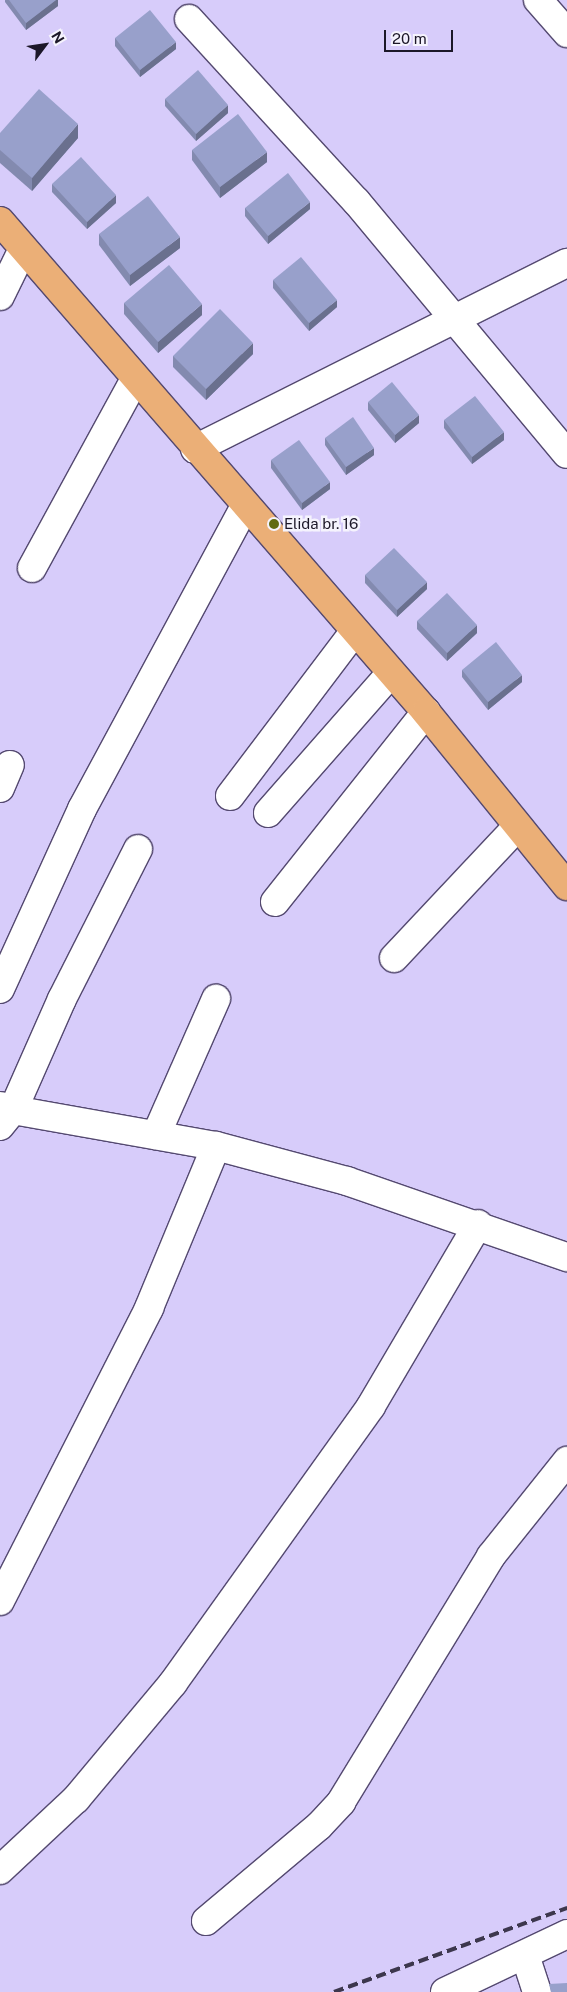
<!DOCTYPE html>
<html>
<head>
<meta charset="utf-8">
<style>
	body { margin:0 }
	#map { position:relative; width:567px; height:1992px; overflow:hidden; background:#d7ccfa; font-family:"Public Sans",sans-serif }
	div>[style] { position:absolute }
	[style*='--x'] { left:calc(var(--x)*1px); top:calc(var(--y)*1px); width:calc(var(--w)*1px); rotate:calc(var(--a)*1deg) }
	.roads { filter:drop-shadow(1px 0 #544970) drop-shadow(-1px 0 #544970) drop-shadow(0 1px #544970) drop-shadow(0 -1px #544970) }
	.minor>* { height:28px; margin:-14px; padding:0 14px; transform-origin:14px; border-radius:14px; background:#fff }
	.major>* { height:28px; margin:-14px; padding:0 14px; transform-origin:14px; border-radius:14px; background:#ebaf77 }
	.rail>* { height:4px; margin-top:-2px; transform-origin:0; background:repeating-linear-gradient(90deg,#3d374d 0 10px,transparent 0 15px) }
	.wall>* { inset:0; background:#838aaf }
	.shaded-wall>* { inset:0; background:#6a708e }
	.building>* { inset:0; background:#98a0cb }
	.dots>* { width:14px; height:14px; translate:-50% -50%; box-sizing:border-box; border:2px solid #f5f3fd; border-radius:50% }
	span { translate:-50% -50%; white-space:nowrap; text-align:center; line-height:1.15; -webkit-text-stroke:5px #f5f3fd; paint-order:stroke }
	.poi-label { font-size:15px; color:#1c1728 }
	.left { translate:0 -50%; text-align:left }
	.north { position:absolute; left:20px; top:20px; width:50px; height:50px; -webkit-text-stroke:4px #f5f3fd; paint-order:stroke; rotate:59deg; font-size:14px; font-weight:700; line-height:20px; text-align:center; color:#1c1728 }
	.north::after { content:''; display:block; margin:auto; width:18px; height:22px; background:#1c1728; clip-path:polygon(50% 0,100% 100%,50% 72%,0 100%) }
	.scale { position:absolute; left:384px; top:30px; width:69px; height:22px; box-sizing:border-box; border:2px solid #1c1728; border-top:0; padding-left:6px; font-size:15px; line-height:18px; white-space:nowrap; color:#1c1728; -webkit-text-stroke:4px #f5f3fd; paint-order:stroke }
</style>
</head>
<body>
<div id="map">
	<div class="roads">
		<div class="minor">
			<div style="--x:538;--y:0;--w:44;--a:48.7"></div>
			<div style="--x:189;--y:19;--w:247;--a:47.5"></div>
			<div style="--x:356;--y:201;--w:329;--a:50.2"></div>
			<div style="--x:0;--y:296;--w:52;--a:-63.9"></div>
			<div style="--x:195;--y:449;--w:416;--a:-26.6"></div>
			<div style="--x:32;--y:568;--w:215;--a:-61.4"></div>
			<div style="--x:0;--y:788;--w:25;--a:-67"></div>
			<div style="--x:230;--y:796;--w:207;--a:-52.9"></div>
			<div style="--x:268;--y:813;--w:186;--a:-48.7"></div>
			<div style="--x:275;--y:902;--w:243;--a:-51.5"></div>
			<div style="--x:394;--y:958;--w:180;--a:-46.8"></div>
			<div style="--x:0;--y:989;--w:198;--a:-65.5"></div>
			<div style="--x:82;--y:809;--w:345;--a:-61.7"></div>
			<div style="--x:0;--y:1106;--w:14;--a:17"></div>
			<div style="--x:13;--y:1110;--w:121;--a:-66.2"></div>
			<div style="--x:62;--y:999;--w:168;--a:-63.1"></div>
			<div style="--x:0;--y:1126;--w:21;--a:-51"></div>
			<div style="--x:13;--y:1110;--w:206;--a:10.1"></div>
			<div style="--x:216;--y:1146;--w:136;--a:15"></div>
			<div style="--x:347;--y:1181;--w:233;--a:19.1"></div>
			<div style="--x:156;--y:1135;--w:149;--a:-66.2"></div>
			<div style="--x:0;--y:1601;--w:329;--a:-63"></div>
			<div style="--x:149;--y:1308;--w:175;--a:-67.5"></div>
			<div style="--x:0;--y:1870;--w:104;--a:-43.1"></div>
			<div style="--x:76;--y:1799;--w:151;--a:-50.1"></div>
			<div style="--x:173;--y:1683;--w:340;--a:-54.4"></div>
			<div style="--x:371;--y:1406;--w:211;--a:-59.5"></div>
			<div style="--x:206;--y:1921;--w:148;--a:-40.1"></div>
			<div style="--x:319;--y:1826;--w:33;--a:-47"></div>
			<div style="--x:341;--y:1802;--w:288;--a:-58.6"></div>
			<div style="--x:491;--y:1556;--w:122;--a:-51.3"></div>
			<div style="--x:525;--y:1955;--w:39;--a:72"></div>
			<div style="--x:445;--y:1992;--w:135;--a:-25.4"></div>
		</div>
		<div class="major">
			<div style="--x:0;--y:221;--w:650;--a:49.05"></div>
			<div style="--x:426;--y:712;--w:224;--a:51"></div>
		</div>
	</div>
	<div class="rail">
		<div style="--x:334;--y:1992;--w:248;--a:-19.8"></div>
	</div>
	<div class="wall">
		<div style="clip-path:polygon(5px 0,58px 0,58px 6px,26px 30px,5px 2px)"></div>
		<div style="clip-path:polygon(115px 38px,176px 49px,140px 77px,115px 46px)"></div>
		<div style="clip-path:polygon(165px 99px,228px 113px,196px 141px,165px 106px)"></div>
		<div style="clip-path:polygon(0 133px,78px 138px,32px 191px,0 163px)"></div>
		<div style="clip-path:polygon(192px 150px,267px 162px,220px 198px,192px 160px)"></div>
		<div style="clip-path:polygon(52px 184px,116px 203px,87px 229px,52px 192px)"></div>
		<div style="clip-path:polygon(245px 208px,310px 209px,268px 244px,245px 216px)"></div>
		<div style="clip-path:polygon(99px 234px,180px 248px,130px 286px,99px 245px)"></div>
		<div style="clip-path:polygon(273px 280px,337px 307px,309px 331px,273px 288px)"></div>
		<div style="clip-path:polygon(124px 303px,202px 315px,158px 353px,124px 314px)"></div>
		<div style="clip-path:polygon(253px 354px,206px 400px,173px 367px,173px 356px)"></div>
		<div style="clip-path:polygon(368px 402px,419px 423px,395px 443px,368px 410px)"></div>
		<div style="clip-path:polygon(444px 420px,504px 440px,472px 464px,444px 428px)"></div>
		<div style="clip-path:polygon(325px 438px,374px 455px,346px 475px,325px 445px)"></div>
		<div style="clip-path:polygon(271px 460px,330px 489px,302px 510px,271px 468px)"></div>
		<div style="clip-path:polygon(365px 575px,427px 589px,397px 617px,365px 583px)"></div>
		<div style="clip-path:polygon(417px 621px,477px 633px,447px 661px,417px 629px)"></div>
		<div style="clip-path:polygon(462px 670px,522px 682px,488px 710px,462px 677px)"></div>
	</div>
	<div class="shaded-wall">
		<div style="clip-path:polygon(56px 0,58px 0,58px 6px,26px 30px,26px 23px)"></div>
		<div style="clip-path:polygon(176px 42px,176px 49px,140px 77px,140px 70px)"></div>
		<div style="clip-path:polygon(228px 105px,228px 113px,196px 141px,196px 134px)"></div>
		<div style="clip-path:polygon(78px 124px,78px 138px,32px 191px,32px 178px)"></div>
		<div style="clip-path:polygon(267px 152px,267px 162px,220px 198px,220px 187px)"></div>
		<div style="clip-path:polygon(116px 195px,116px 203px,87px 229px,87px 222px)"></div>
		<div style="clip-path:polygon(310px 202px,310px 209px,268px 244px,268px 236px)"></div>
		<div style="clip-path:polygon(180px 237px,180px 248px,130px 286px,130px 275px)"></div>
		<div style="clip-path:polygon(337px 300px,337px 307px,309px 331px,309px 323px)"></div>
		<div style="clip-path:polygon(202px 304px,202px 315px,158px 353px,158px 342px)"></div>
		<div style="clip-path:polygon(253px 343px,253px 354px,206px 400px,206px 389px)"></div>
		<div style="clip-path:polygon(419px 415px,419px 423px,395px 443px,395px 435px)"></div>
		<div style="clip-path:polygon(504px 432px,504px 440px,472px 464px,472px 457px)"></div>
		<div style="clip-path:polygon(374px 448px,374px 455px,346px 475px,346px 467px)"></div>
		<div style="clip-path:polygon(330px 482px,330px 489px,302px 510px,302px 503px)"></div>
		<div style="clip-path:polygon(427px 582px,427px 589px,397px 617px,397px 610px)"></div>
		<div style="clip-path:polygon(477px 625px,477px 633px,447px 661px,447px 653px)"></div>
		<div style="clip-path:polygon(522px 675px,522px 682px,488px 710px,488px 702px)"></div>
	</div>
	<div class="building">
		<div style="clip-path:polygon(9px 0,56px 0,26px 23px)"></div>
		<div style="clip-path:polygon(150px 10px,176px 42px,140px 70px,115px 38px)"></div>
		<div style="clip-path:polygon(198px 70px,228px 105px,196px 134px,165px 99px)"></div>
		<div style="clip-path:polygon(39px 89px,78px 124px,32px 178px,0 150px,0 133px)"></div>
		<div style="clip-path:polygon(238px 114px,267px 152px,220px 187px,192px 150px)"></div>
		<div style="clip-path:polygon(81px 157px,116px 195px,87px 222px,52px 184px)"></div>
		<div style="clip-path:polygon(288px 173px,310px 202px,268px 236px,245px 208px)"></div>
		<div style="clip-path:polygon(148px 196px,180px 237px,130px 275px,99px 234px)"></div>
		<div style="clip-path:polygon(301px 257px,337px 300px,309px 323px,273px 280px)"></div>
		<div style="clip-path:polygon(169px 265px,202px 304px,158px 342px,124px 303px)"></div>
		<div style="clip-path:polygon(220px 309px,253px 343px,206px 389px,173px 356px)"></div>
		<div style="clip-path:polygon(392px 382px,419px 415px,395px 435px,368px 402px)"></div>
		<div style="clip-path:polygon(475px 396px,504px 432px,472px 457px,444px 420px)"></div>
		<div style="clip-path:polygon(353px 417px,374px 448px,346px 467px,325px 438px)"></div>
		<div style="clip-path:polygon(299px 440px,330px 482px,302px 503px,271px 460px)"></div>
		<div style="clip-path:polygon(394px 548px,427px 582px,397px 610px,365px 575px)"></div>
		<div style="clip-path:polygon(447px 593px,477px 625px,447px 653px,417px 621px)"></div>
		<div style="clip-path:polygon(496px 642px,522px 675px,488px 702px,462px 670px)"></div>
		<div style="clip-path:polygon(567px 1983px,567px 1992px,551px 1992px,549px 1984px)"></div>
	</div>
	<div class="dots">
		<div style="left:274px;top:524px;background:#616b11"></div>
	</div>
	<div class="poi-label">
		<span class="left" style="left:284px;top:524px">Elida br. 16</span>
	</div>
	<div class="north">N</div>
	<div class="scale">20 m</div>
</div>
</body>
</html>
